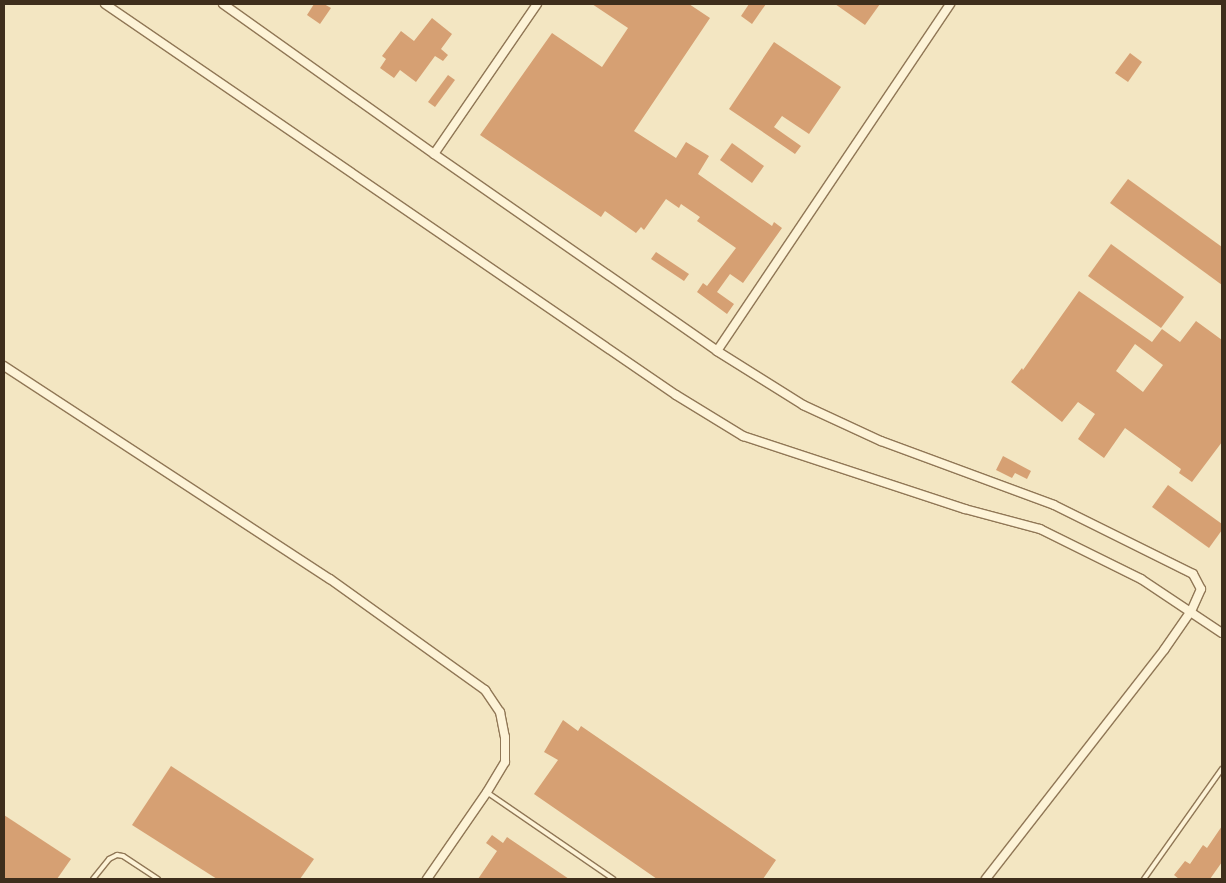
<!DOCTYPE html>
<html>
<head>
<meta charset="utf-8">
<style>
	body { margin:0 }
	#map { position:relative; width:1226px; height:883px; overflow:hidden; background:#f3e6c2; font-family:Literata,serif }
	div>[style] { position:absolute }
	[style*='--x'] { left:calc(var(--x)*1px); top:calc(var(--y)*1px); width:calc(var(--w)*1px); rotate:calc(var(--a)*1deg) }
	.building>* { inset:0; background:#d6a073 }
	.roads { filter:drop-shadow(1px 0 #907756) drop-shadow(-1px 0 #907756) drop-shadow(0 1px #907756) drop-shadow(0 -1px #907756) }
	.lane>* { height:4px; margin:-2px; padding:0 2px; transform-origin:2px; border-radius:2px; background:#fdf3d7 }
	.street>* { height:8px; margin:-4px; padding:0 4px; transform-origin:4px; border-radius:4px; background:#fdf3d7 }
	span { translate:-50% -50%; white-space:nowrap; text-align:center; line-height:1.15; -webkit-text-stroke:4px #faf0d3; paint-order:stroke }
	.frame { position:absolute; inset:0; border:5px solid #3e2e1c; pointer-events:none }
</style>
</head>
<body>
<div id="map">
	<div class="building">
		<div style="clip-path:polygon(314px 4px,324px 4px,331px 8px,320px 24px,307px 15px)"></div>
		<div style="clip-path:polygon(592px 4px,689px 4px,710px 18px,634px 131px,676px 158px,686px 142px,709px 156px,698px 174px,772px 226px,774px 222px,782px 228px,743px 283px,730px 274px,717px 292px,734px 304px,727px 314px,697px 292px,703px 283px,707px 286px,736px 248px,697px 221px,700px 217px,681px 204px,679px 208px,666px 199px,644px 230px,641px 227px,636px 233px,605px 211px,601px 217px,480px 135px,552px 33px,602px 67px,628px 28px)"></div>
		<div style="clip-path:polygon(749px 4px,766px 4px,752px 24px,741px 16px)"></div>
		<div style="clip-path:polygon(835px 4px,880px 4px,865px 25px)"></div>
		<div style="clip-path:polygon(432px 18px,452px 34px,441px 49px,448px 55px,443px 61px,435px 56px,416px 82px,400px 70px,394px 78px,380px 68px,386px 59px,382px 56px,401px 31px,414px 41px)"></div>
		<div style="clip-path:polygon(774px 42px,841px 87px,809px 134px,782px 116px,774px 127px,801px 146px,795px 154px,729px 109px)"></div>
		<div style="clip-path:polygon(1130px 53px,1142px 62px,1128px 82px,1115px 73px)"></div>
		<div style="clip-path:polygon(448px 75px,455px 80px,435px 107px,428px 102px)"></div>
		<div style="clip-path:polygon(732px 143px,764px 166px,752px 183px,720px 160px)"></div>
		<div style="clip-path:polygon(1128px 179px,1222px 247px,1222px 285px,1110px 203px)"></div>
		<div style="clip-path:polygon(1111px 244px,1184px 297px,1161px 328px,1088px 276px)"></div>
		<div style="clip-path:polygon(656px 252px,689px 274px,684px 281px,651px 259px)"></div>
		<div style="clip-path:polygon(evenodd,1079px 291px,1152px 342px,1162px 329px,1180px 342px,1196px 321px,1222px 340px,1222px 442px,1192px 482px,1179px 473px,1181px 469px,1125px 428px,1104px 458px,1078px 439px,1095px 414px,1078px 402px,1062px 422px,1011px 382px,1022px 368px,1023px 370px,1079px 291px,1135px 344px,1163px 365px,1143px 392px,1116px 371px,1135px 344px)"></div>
		<div style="clip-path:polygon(1003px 456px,1031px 471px,1027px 479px,1015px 473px,1012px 478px,996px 470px)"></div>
		<div style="clip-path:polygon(1168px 485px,1222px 524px,1222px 530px,1209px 548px,1152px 507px)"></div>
		<div style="clip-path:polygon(563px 720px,578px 731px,581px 726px,776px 860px,763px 879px,657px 879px,534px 794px,558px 760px,544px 752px)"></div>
		<div style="clip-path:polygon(171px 766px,314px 859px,300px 879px,217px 879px,132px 825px)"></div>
		<div style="clip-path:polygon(4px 815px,71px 859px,57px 879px,4px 879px)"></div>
		<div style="clip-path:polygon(1222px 826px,1222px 862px,1210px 879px,1179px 879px,1174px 875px,1185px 861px,1190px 864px,1203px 845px,1207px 848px)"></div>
		<div style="clip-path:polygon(492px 835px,503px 843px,507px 837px,569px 879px,478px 879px,497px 851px,486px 843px)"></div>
	</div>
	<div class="roads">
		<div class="lane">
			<div style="--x:488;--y:793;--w:152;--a:34.5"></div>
			<div style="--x:93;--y:879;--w:26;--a:-51"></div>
			<div style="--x:109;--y:859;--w:9;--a:-27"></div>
			<div style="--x:117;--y:855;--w:6;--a:9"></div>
			<div style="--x:123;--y:856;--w:42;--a:33.3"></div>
			<div style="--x:1144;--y:879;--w:135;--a:-54.7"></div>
		</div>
		<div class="street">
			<div style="--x:105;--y:4;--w:692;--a:34.4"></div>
			<div style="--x:676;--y:395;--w:79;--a:31.5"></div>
			<div style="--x:743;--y:436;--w:234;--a:18.2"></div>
			<div style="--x:965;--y:509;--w:78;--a:14.9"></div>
			<div style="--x:1040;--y:529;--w:113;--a:26.3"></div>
			<div style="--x:1141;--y:579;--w:97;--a:33.7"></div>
			<div style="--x:223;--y:4;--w:259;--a:35.4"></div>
			<div style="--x:434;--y:154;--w:182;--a:-55.5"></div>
			<div style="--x:434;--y:154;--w:345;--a:34.8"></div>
			<div style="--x:717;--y:351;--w:102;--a:32.1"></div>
			<div style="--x:803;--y:405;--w:86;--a:24.8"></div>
			<div style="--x:881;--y:441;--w:184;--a:20.3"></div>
			<div style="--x:1054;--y:505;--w:155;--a:26.4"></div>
			<div style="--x:1193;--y:574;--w:17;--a:62"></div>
			<div style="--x:1201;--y:589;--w:24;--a:114"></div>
			<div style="--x:1191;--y:611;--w:47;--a:124.7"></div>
			<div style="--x:1164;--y:650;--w:290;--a:127.9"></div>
			<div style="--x:717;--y:351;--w:418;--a:-56.1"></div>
			<div style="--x:4;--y:366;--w:389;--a:33.2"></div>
			<div style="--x:330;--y:579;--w:191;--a:35.6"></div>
			<div style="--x:485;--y:690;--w:27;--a:56"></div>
			<div style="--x:500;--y:712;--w:25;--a:79"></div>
			<div style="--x:505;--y:737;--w:25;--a:90"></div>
			<div style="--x:505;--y:762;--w:35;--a:121"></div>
			<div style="--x:487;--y:792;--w:106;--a:124.6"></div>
		</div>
	</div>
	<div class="frame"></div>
</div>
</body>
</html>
